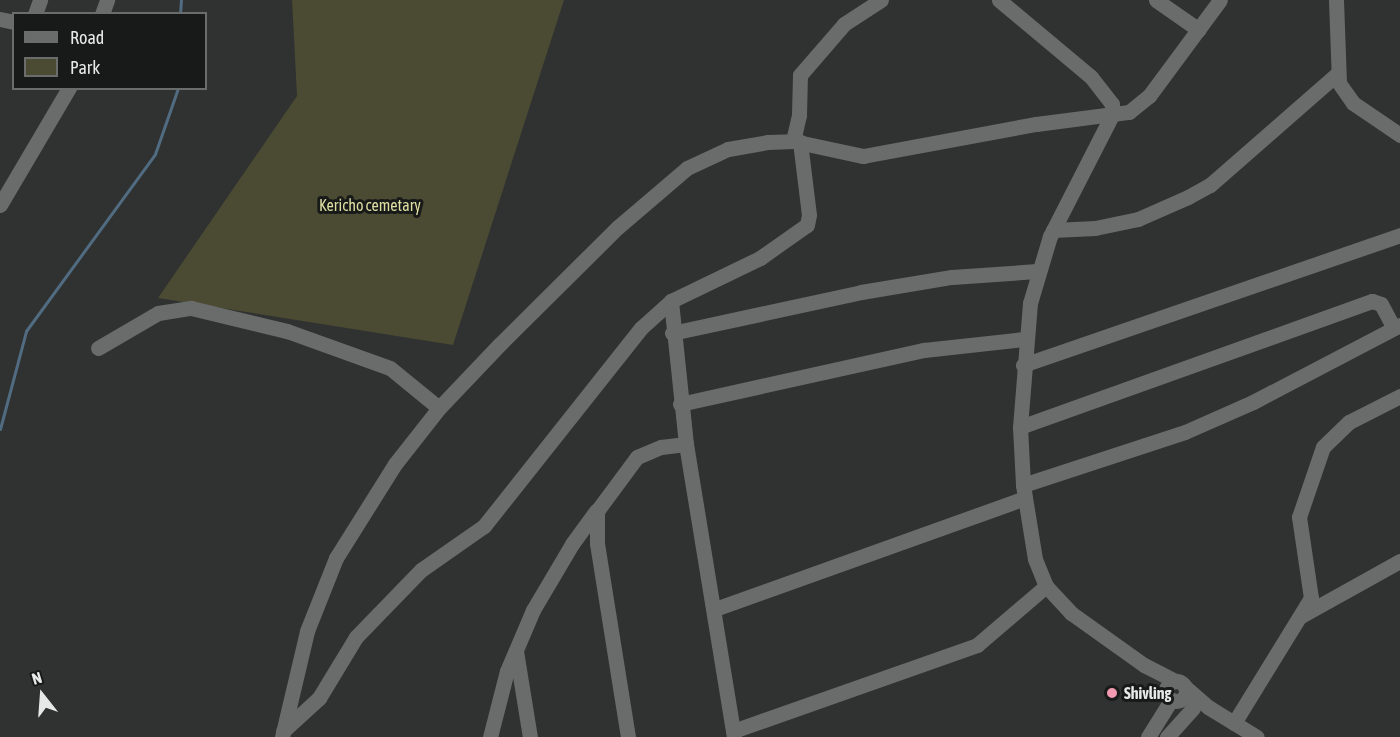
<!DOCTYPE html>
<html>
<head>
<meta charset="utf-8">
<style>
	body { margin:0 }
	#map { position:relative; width:1400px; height:737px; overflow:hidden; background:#2f3231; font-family:"Asap Condensed",sans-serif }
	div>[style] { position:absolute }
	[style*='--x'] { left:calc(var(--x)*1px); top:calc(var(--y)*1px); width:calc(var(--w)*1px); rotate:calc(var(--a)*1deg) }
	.green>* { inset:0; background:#4b4a33 }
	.stream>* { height:3px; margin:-1.5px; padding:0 1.5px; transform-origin:1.5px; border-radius:1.5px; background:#516b81 }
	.minor>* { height:15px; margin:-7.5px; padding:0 7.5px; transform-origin:7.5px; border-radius:7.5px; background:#6a6c6c }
	.minor>.ring { margin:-7.5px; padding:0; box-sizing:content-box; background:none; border:15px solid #6a6c6c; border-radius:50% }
	.dots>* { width:16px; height:16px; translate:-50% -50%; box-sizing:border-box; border:3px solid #181a19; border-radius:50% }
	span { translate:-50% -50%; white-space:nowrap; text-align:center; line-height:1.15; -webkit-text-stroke:6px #181a19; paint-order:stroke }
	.park-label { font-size:16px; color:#dfdea3 }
	.poi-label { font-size:16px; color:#e6e9e8; font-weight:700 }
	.left { translate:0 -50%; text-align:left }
	.legend { position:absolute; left:12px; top:12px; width:195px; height:78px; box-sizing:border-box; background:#181a19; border:2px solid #6a6d6c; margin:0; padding:8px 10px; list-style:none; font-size:18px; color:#e6e9e8 }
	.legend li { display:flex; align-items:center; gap:12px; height:30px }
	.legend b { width:30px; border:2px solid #6a6d6c }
	.north { position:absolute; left:12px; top:665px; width:60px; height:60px; -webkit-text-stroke:4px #181a19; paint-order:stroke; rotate:343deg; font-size:16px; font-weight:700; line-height:24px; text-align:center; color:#e6e9e8 }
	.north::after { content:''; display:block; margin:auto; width:21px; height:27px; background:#e6e9e8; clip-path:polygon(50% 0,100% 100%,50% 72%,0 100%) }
</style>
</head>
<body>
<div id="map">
	<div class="green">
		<div style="clip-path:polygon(292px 0,564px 0,453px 345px,158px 298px,297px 96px)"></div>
	</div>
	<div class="stream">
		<div style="--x:180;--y:14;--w:14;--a:-86"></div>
		<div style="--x:0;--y:429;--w:101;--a:-75.1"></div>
		<div style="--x:26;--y:331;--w:219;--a:-53.9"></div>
		<div style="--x:155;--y:154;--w:70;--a:-70.8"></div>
	</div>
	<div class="minor">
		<div style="--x:999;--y:0;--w:120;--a:39.9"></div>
		<div style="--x:1091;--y:77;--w:34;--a:52"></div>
		<div style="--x:1112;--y:104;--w:11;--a:90"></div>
		<div style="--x:1112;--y:115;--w:136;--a:117.1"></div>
		<div style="--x:1050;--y:236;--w:70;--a:106.6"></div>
		<div style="--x:1030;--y:303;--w:124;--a:94.6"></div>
		<div style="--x:1020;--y:427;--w:58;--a:87"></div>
		<div style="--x:1023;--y:485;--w:75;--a:80.8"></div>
		<div style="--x:1035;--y:559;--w:29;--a:68"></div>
		<div style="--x:1046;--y:586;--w:37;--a:47"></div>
		<div style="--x:1071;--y:613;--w:90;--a:35.5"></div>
		<div style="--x:1144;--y:665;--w:36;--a:27"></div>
		<div style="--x:1156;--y:0;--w:52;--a:34.9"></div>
		<div style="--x:1336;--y:0;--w:83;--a:87.9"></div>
		<div style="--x:1339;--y:83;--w:24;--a:55"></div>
		<div style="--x:1353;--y:103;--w:57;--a:34.2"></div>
		<div style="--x:35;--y:14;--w:15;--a:-70"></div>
		<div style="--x:102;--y:14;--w:15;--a:-70"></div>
		<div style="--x:0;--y:19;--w:14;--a:12"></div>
		<div style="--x:793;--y:141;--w:27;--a:-77"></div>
		<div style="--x:799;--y:115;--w:40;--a:-88.6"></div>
		<div style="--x:800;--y:75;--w:67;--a:-49.2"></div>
		<div style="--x:844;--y:24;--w:44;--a:-33"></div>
		<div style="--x:0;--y:205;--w:136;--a:-59.5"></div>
		<div style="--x:1053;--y:230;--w:42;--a:-2.7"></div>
		<div style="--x:1095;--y:228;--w:44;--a:-11.8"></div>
		<div style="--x:1138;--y:219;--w:55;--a:-23.7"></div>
		<div style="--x:1188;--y:197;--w:25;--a:-29"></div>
		<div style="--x:1210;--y:185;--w:170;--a:-41.2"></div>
		<div style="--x:672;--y:333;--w:193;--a:-12.2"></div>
		<div style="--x:861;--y:292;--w:92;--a:-9.4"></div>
		<div style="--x:952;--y:277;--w:85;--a:-4"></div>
		<div style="--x:98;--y:348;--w:69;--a:-30.3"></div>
		<div style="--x:158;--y:313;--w:33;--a:-9"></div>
		<div style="--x:191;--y:308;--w:99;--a:13.5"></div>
		<div style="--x:287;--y:331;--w:109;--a:19.8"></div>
		<div style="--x:390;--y:368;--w:63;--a:39.2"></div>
		<div style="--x:1023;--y:365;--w:399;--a:-19"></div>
		<div style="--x:680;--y:404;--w:250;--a:-12.5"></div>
		<div style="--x:924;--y:350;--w:101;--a:-6.3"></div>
		<div style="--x:1020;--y:427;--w:374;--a:-19.7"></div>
		<div style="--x:1372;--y:301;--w:9;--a:18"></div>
		<div style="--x:1381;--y:304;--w:27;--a:62"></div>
		<div style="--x:686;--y:444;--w:144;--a:-96"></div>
		<div style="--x:671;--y:301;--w:99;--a:-25.8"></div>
		<div style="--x:760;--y:258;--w:57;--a:-35.1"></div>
		<div style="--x:807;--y:225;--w:10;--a:-79"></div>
		<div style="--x:809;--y:215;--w:74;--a:-97"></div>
		<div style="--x:1023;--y:485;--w:170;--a:-18.1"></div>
		<div style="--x:1185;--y:432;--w:74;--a:-23.8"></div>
		<div style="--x:1253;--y:402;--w:166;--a:-27.6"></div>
		<div style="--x:715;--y:609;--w:329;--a:-19.7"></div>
		<div style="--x:1301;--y:616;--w:113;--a:-29.1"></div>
		<div style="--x:516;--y:651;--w:87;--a:80.8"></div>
		<div class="ring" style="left:1166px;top:681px;width:5px;height:5px"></div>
		<div style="--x:1185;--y:687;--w:30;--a:41"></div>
		<div style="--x:1208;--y:707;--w:57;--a:31.5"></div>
		<div style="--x:1234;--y:723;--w:147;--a:-58.4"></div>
		<div style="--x:1311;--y:598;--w:82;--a:-98.4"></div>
		<div style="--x:1299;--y:517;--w:74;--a:-71.1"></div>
		<div style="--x:1323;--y:447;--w:36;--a:-44"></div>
		<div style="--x:1349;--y:422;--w:57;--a:-27"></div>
		<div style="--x:283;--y:731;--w:49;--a:-42.5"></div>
		<div style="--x:319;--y:698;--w:71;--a:-58.8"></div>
		<div style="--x:356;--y:637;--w:93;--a:-45.9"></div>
		<div style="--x:421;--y:570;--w:77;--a:-34.9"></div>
		<div style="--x:484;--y:526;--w:253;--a:-51.6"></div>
		<div style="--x:641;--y:328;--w:40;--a:-42"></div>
		<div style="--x:733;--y:731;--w:259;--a:-19.4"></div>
		<div style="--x:977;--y:645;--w:91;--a:-40.5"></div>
		<div style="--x:282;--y:737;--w:109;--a:-76.7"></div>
		<div style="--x:307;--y:631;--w:79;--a:-68.3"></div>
		<div style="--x:336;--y:558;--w:111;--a:-57.9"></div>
		<div style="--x:395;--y:464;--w:71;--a:-51.8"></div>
		<div style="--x:439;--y:408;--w:88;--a:-46.4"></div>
		<div style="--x:500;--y:344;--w:166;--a:-44.8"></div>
		<div style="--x:618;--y:227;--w:91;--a:-40.5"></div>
		<div style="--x:687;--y:168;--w:45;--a:-24.9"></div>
		<div style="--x:728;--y:149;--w:41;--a:-9.9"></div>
		<div style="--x:768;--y:142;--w:25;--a:-2"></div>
		<div style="--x:793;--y:141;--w:72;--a:12.1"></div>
		<div style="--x:863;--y:156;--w:176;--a:-10.5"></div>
		<div style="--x:1036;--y:124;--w:94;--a:-7.4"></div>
		<div style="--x:1129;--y:112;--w:26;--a:-39"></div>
		<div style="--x:1149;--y:96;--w:119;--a:-53.5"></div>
		<div style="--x:490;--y:737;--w:68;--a:-75.6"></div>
		<div style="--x:507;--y:671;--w:66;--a:-66.9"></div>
		<div style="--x:533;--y:610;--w:77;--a:-59.4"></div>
		<div style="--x:572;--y:544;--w:41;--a:-54"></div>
		<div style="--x:628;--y:737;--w:196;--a:-99.1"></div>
		<div style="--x:597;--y:543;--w:32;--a:-90"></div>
		<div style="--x:597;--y:511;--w:67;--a:-53.5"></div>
		<div style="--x:637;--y:457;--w:26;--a:-23"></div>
		<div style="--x:661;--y:447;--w:25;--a:-7"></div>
		<div style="--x:686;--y:444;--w:297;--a:80.7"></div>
		<div style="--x:1148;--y:737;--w:44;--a:-58.1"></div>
		<div style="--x:1167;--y:737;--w:39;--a:-48"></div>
	</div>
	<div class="dots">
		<div style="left:1112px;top:693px;background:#f29ab0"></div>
	</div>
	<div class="park-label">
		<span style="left:370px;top:205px">Kericho cemetary</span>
	</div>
	<div class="poi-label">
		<span class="left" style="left:1124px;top:693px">Shivling</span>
	</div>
	<ul class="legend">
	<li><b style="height:8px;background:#6a6c6c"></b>Road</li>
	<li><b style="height:16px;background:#4b4a33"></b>Park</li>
	</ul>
	<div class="north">N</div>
</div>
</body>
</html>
